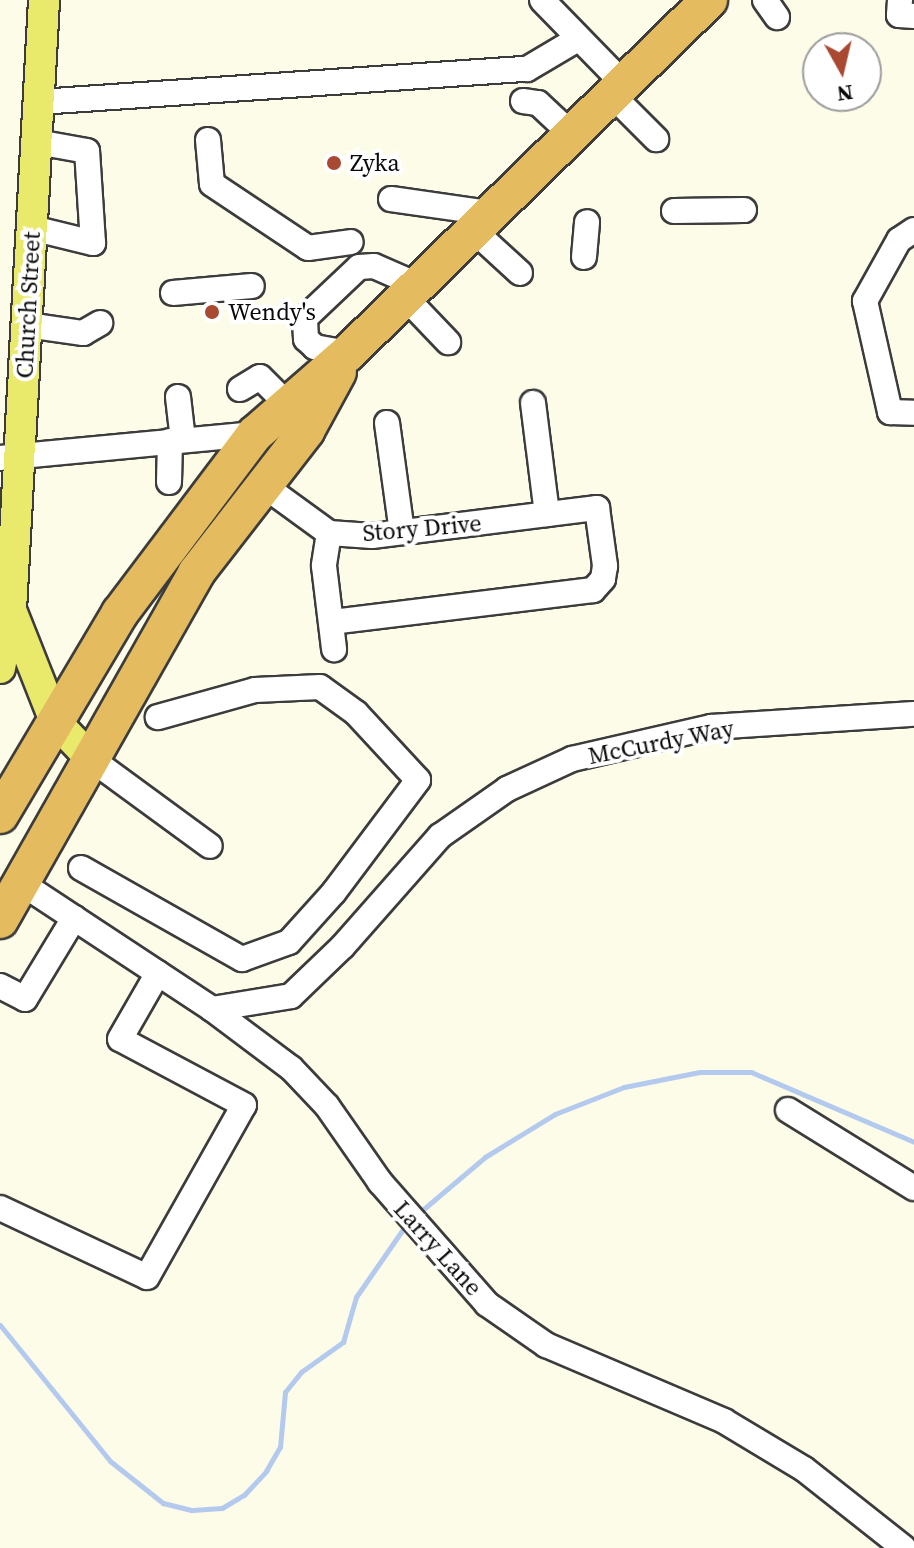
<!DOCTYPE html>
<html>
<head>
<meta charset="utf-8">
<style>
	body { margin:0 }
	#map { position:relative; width:914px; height:1548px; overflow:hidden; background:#fcfce8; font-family:"Source Serif 4",serif }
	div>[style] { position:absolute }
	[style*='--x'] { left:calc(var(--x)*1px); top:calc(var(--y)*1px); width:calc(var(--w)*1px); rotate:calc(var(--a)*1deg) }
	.stream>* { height:5px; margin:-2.5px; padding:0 2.5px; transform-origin:2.5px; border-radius:2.5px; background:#b3c9ee }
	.roads { filter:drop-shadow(2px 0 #3c3c3c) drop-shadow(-2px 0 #3c3c3c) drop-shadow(0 2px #3c3c3c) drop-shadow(0 -2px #3c3c3c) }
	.minor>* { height:24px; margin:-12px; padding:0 12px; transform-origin:12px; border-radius:12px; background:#fff }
	.major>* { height:30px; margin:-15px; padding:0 15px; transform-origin:15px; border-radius:15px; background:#e9e96c }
	.highway>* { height:36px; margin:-18px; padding:0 18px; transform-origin:18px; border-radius:18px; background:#e4bc5f }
	.dots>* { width:22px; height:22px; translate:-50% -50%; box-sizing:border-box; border:4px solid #fff; border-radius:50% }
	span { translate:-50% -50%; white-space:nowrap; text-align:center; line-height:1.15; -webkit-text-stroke:8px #fff; paint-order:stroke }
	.poi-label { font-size:24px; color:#090909 }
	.left { translate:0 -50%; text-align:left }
	.street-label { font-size:24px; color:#090909 }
	.north { position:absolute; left:802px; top:32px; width:80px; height:80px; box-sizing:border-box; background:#fff; border:2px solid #9d9d9d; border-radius:50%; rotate:172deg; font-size:22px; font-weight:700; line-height:32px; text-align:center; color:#090909 }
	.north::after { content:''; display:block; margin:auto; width:28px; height:36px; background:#a94932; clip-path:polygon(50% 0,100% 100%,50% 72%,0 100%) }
</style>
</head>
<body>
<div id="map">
	<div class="stream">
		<div style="--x:420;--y:1212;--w:85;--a:-40.2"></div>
		<div style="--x:485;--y:1157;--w:82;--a:-31.6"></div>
		<div style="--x:555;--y:1114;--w:74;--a:-21.4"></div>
		<div style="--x:624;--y:1087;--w:77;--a:-11.2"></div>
		<div style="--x:700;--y:1072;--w:51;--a:0"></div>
		<div style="--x:751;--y:1072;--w:177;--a:23.2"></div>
		<div style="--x:0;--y:1325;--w:175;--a:51"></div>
		<div style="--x:110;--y:1461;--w:68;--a:38.4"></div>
		<div style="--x:163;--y:1503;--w:30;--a:14"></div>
		<div style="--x:192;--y:1510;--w:30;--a:-4"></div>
		<div style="--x:222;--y:1508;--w:26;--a:-31"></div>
		<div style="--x:244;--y:1495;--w:33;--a:-47"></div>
		<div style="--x:266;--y:1471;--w:28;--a:-60"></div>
		<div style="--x:280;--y:1447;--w:55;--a:-84.8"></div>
		<div style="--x:285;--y:1392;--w:26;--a:-51"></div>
		<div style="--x:301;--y:1372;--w:52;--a:-35.5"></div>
		<div style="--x:343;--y:1342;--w:47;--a:-73.9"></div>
		<div style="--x:356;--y:1297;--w:83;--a:-55.3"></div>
	</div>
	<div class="roads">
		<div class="minor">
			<div style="--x:542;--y:0;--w:116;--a:45.7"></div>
			<div style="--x:765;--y:0;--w:21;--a:55"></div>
			<div style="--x:900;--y:0;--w:15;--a:94"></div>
			<div style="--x:899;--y:15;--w:15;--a:4"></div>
			<div style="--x:611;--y:94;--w:64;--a:45"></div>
			<div style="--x:523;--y:101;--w:15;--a:8"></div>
			<div style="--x:538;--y:103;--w:44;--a:43.2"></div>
			<div style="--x:39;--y:102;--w:489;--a:-3.9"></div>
			<div style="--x:527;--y:69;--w:57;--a:-30.6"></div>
			<div style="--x:208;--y:140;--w:44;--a:84.8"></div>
			<div style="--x:212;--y:184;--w:115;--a:33.7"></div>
			<div style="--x:308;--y:248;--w:43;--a:-7.9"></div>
			<div style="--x:391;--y:199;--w:98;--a:8.2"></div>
			<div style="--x:674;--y:211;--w:70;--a:-0.8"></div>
			<div style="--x:32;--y:228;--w:63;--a:13.8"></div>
			<div style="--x:93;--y:243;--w:92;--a:-93.7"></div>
			<div style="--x:87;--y:151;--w:51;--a:-169.8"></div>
			<div style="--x:472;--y:229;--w:65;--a:42.5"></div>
			<div style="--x:914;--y:230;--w:18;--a:146"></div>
			<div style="--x:899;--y:240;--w:70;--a:119.1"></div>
			<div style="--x:865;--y:301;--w:114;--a:77.3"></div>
			<div style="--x:890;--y:412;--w:24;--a:2"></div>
			<div style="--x:584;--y:257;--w:35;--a:-85"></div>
			<div style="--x:173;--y:293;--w:79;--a:-5.1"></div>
			<div style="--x:404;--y:296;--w:64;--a:46.3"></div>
			<div style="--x:27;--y:325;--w:57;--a:8.1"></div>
			<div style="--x:83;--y:333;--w:20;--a:-30"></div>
			<div style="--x:348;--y:353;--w:34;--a:-170"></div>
			<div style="--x:315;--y:347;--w:12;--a:-138"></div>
			<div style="--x:306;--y:339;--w:21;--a:-93"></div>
			<div style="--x:305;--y:318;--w:74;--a:-43.4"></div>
			<div style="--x:359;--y:267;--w:15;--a:-4"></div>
			<div style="--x:374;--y:266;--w:45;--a:23.7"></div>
			<div style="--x:240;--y:389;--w:23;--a:-31"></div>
			<div style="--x:260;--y:377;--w:40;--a:45"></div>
			<div style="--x:178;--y:397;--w:43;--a:83.4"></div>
			<div style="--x:533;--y:403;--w:112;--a:82.8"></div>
			<div style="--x:387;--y:423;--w:110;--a:82.2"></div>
			<div style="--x:0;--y:458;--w:256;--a:-5.4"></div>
			<div style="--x:169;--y:482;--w:41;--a:-88.6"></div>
			<div style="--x:263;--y:485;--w:82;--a:36"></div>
			<div style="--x:329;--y:533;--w:43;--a:4"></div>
			<div style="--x:372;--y:536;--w:227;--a:-7.1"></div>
			<div style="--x:597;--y:508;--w:59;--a:82.1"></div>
			<div style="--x:605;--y:566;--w:13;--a:99"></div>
			<div style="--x:603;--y:579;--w:15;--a:132"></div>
			<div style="--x:593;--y:590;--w:264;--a:173"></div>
			<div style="--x:329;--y:533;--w:33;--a:99"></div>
			<div style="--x:324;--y:566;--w:84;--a:83.1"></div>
			<div style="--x:91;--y:759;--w:147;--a:36.2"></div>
			<div style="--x:81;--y:868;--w:185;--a:29.5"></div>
			<div style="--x:242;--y:959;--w:50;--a:-19.9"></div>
			<div style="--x:289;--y:942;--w:67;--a:-48"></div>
			<div style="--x:334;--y:892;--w:140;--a:-53.1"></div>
			<div style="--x:418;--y:780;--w:91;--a:-132.8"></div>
			<div style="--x:356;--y:713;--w:44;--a:-144.2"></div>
			<div style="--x:320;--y:687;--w:65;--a:177.4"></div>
			<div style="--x:255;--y:690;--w:101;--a:164.4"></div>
			<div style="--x:21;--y:883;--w:229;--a:33.4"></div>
			<div style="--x:212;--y:1009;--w:99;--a:36.8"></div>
			<div style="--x:291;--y:1068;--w:52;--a:46.5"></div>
			<div style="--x:327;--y:1106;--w:93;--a:55.1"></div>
			<div style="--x:380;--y:1182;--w:162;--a:48.7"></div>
			<div style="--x:487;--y:1304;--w:72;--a:34.8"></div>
			<div style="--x:546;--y:1345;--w:194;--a:23.1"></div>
			<div style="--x:724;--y:1421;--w:93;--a:31"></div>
			<div style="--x:804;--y:1469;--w:127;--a:38.3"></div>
			<div style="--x:0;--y:986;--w:28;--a:27"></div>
			<div style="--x:25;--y:999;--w:95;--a:-58.8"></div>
			<div style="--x:212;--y:1009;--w:80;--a:-9.3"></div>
			<div style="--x:291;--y:996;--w:72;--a:-43.9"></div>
			<div style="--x:343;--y:946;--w:147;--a:-48.6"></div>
			<div style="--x:440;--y:836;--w:82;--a:-35"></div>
			<div style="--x:507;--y:789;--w:72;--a:-24.8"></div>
			<div style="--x:572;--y:759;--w:143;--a:-13"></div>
			<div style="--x:711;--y:727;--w:203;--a:-3.7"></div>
			<div style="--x:788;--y:1110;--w:148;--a:31.8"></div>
			<div style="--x:0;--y:1208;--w:162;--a:25.1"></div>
			<div style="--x:147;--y:1277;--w:197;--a:-60.6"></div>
			<div style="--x:244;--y:1105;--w:140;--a:-152"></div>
			<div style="--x:120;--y:1039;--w:76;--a:-60.1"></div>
		</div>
		<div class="major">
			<div style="--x:11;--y:610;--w:119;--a:68.4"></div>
			<div style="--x:55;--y:721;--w:52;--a:46.5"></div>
			<div style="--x:0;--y:668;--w:59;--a:-79.3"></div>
			<div style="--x:11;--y:610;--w:611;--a:-86.9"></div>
		</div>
		<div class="highway">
			<div style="--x:0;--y:815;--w:235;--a:-59.3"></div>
			<div style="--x:120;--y:613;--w:224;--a:-53"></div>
			<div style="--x:255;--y:434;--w:123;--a:-41.1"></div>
			<div style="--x:348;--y:353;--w:505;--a:-44.36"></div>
			<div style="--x:0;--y:920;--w:399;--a:-60.5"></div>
			<div style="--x:196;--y:573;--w:180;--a:-52.2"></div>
			<div style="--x:306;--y:431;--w:67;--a:-61.5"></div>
		</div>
	</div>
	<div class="dots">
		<div style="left:334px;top:163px;background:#a94932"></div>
		<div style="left:212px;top:312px;background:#a94932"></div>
	</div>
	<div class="poi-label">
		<span class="left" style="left:350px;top:163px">Zyka</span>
		<span class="left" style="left:228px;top:312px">Wendy's</span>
	</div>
	<div class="street-label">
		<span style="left:28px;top:305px;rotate:-87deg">Church Street</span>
		<span style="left:422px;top:528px;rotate:-5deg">Story Drive</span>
		<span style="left:661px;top:742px;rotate:-11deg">McCurdy Way</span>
		<span style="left:438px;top:1248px;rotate:48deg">Larry Lane</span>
	</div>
	<div class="north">N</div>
</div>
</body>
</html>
